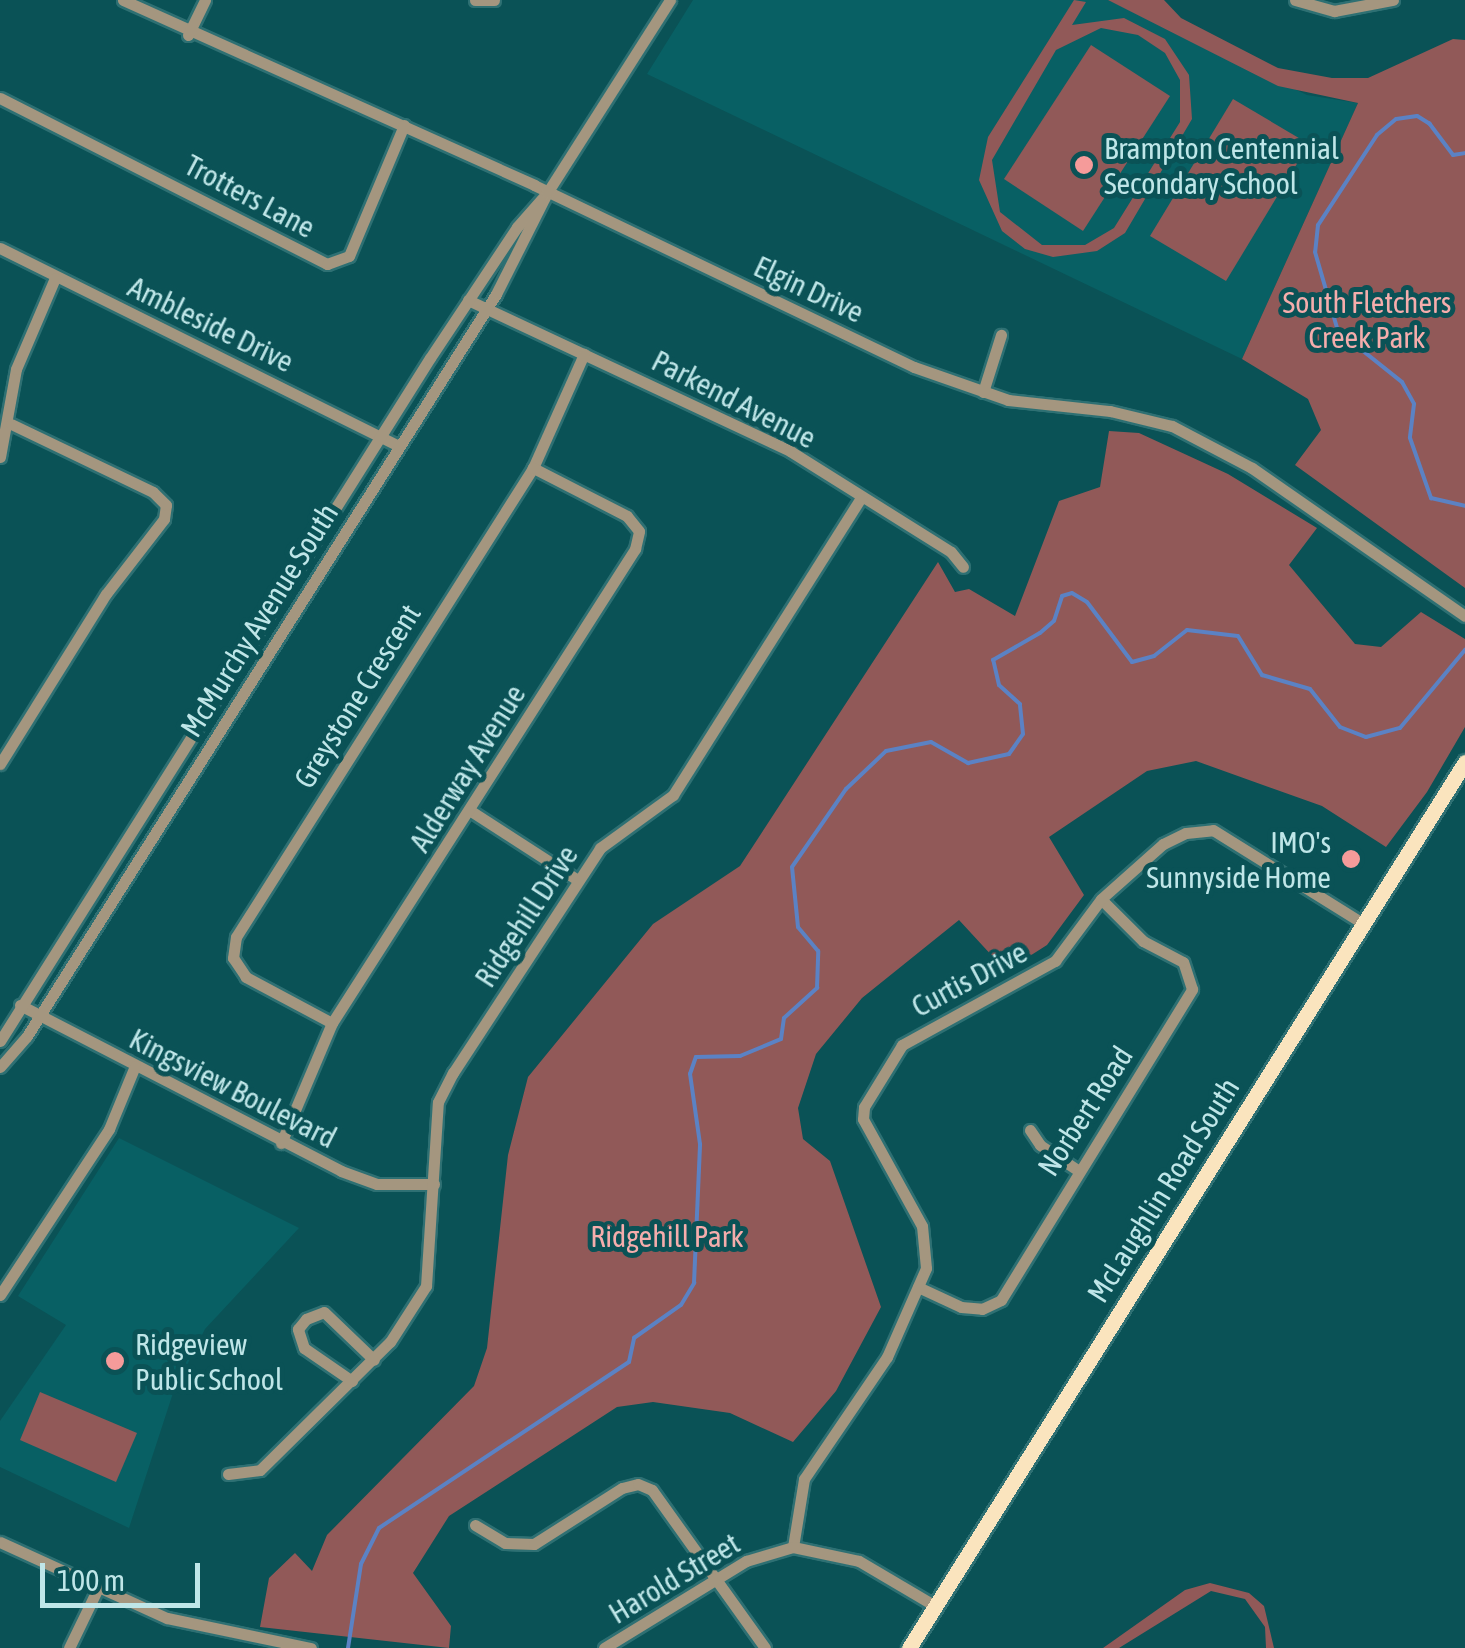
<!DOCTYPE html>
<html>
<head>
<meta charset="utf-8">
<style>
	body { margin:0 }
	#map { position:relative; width:1465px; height:1648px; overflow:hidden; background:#0a5256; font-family:"Asap Condensed",sans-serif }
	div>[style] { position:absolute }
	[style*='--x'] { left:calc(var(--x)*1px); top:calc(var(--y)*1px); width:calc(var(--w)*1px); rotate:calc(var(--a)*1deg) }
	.built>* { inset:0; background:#086064 }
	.green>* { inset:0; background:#915958 }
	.stream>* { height:4px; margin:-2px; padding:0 2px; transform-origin:2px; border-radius:2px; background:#5b82c4 }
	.roads { filter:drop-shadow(2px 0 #2e7073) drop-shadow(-2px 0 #2e7073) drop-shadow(0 2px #2e7073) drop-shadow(0 -2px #2e7073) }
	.minor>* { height:11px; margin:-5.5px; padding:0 5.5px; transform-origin:5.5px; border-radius:5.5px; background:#a4967f }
	.major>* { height:15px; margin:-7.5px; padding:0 7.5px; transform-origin:7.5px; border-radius:7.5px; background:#fae4be }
	.dots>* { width:28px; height:28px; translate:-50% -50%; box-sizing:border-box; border:5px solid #0a5256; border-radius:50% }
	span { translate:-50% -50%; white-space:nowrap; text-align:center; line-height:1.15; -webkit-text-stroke:10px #0a5256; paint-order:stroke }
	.poi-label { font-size:30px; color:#bfe6e8 }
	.left { translate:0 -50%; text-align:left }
	.right { translate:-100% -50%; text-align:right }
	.street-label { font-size:30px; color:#bfe6e8 }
	.park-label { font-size:30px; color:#f5adac }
	.scale { position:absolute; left:40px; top:1563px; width:160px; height:45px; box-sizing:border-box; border:5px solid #bfe6e8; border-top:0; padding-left:12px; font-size:30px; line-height:35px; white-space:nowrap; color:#bfe6e8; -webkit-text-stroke:8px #0a5256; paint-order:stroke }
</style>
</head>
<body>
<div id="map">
	<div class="built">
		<div style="clip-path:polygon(693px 0,1108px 0,1307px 95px,1358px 103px,1242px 359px,647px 74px)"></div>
		<div style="clip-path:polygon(119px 1138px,299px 1228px,205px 1329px,173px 1393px,129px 1528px,0 1467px,0 1421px,66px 1325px,18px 1296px)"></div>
	</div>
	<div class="green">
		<div style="clip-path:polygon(evenodd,1074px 0,1086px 2px,1072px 25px,1124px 18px,1165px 39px,1189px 75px,1192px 119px,1125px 233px,1097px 251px,1053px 257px,1025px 249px,1002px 231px,979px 180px,988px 137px,1074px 0,1101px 28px,1138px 35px,1165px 53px,1180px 80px,1180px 122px,1114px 228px,1085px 245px,1042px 245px,1000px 212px,992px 160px,1056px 50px,1101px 28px)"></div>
		<div style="clip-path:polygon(1108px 0,1164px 0,1181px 18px,1278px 68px,1332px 78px,1368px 78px,1453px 39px,1465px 40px,1465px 588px,1295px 465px,1321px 430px,1308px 399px,1242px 359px,1358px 103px,1278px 86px)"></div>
		<div style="clip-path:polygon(1091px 45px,1170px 96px,1083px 231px,1004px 179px)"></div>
		<div style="clip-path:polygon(1233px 99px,1309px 144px,1226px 281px,1150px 236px)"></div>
		<div style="clip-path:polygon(1109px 431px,1139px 433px,1228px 474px,1317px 528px,1289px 565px,1355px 644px,1381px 647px,1421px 612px,1465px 639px,1465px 727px,1427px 792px,1386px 847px,1322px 806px,1196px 761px,1147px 771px,1049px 837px,1084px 895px,1047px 945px,1006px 971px,959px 920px,862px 998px,816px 1054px,798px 1108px,803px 1139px,830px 1161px,881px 1307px,836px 1391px,793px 1442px,730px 1413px,653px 1402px,617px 1407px,449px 1516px,413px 1573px,451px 1626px,449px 1648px,260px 1627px,269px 1578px,295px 1553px,312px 1571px,327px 1535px,474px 1386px,487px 1348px,508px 1155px,528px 1077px,653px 924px,740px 866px,938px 562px,955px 592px,969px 589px,1015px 616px,1059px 501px,1100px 487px)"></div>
		<div style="clip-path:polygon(40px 1392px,137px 1433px,116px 1482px,20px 1440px)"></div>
		<div style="clip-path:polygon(1210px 1583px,1249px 1593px,1264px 1606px,1274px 1648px,1266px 1648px,1265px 1627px,1245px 1599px,1211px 1591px,1119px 1648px,1103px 1648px,1185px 1590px)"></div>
	</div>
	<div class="stream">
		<div style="--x:1429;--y:123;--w:40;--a:53"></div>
		<div style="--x:1453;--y:155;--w:12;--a:-9"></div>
		<div style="--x:1430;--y:124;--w:15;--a:-148"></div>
		<div style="--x:1417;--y:116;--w:21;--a:172"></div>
		<div style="--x:1396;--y:119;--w:25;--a:140"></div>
		<div style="--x:1377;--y:135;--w:108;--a:123.2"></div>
		<div style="--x:1318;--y:225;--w:27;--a:96"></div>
		<div style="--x:1315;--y:252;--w:82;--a:73.8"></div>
		<div style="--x:1338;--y:331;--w:82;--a:38.6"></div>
		<div style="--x:1402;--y:382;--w:25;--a:61"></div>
		<div style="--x:1414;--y:404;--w:34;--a:97"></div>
		<div style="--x:1410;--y:438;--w:64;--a:70.7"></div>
		<div style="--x:1431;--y:498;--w:35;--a:13"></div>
		<div style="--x:348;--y:1648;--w:85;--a:-81.2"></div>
		<div style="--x:361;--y:1564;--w:40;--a:-63.4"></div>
		<div style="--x:379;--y:1528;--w:300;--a:-33.6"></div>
		<div style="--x:629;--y:1362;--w:25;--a:-78"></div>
		<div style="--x:634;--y:1338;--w:57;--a:-35.1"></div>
		<div style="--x:681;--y:1305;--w:26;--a:-59"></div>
		<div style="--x:694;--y:1283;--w:139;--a:-87.5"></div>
		<div style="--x:700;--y:1144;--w:71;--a:-98.1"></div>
		<div style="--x:690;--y:1074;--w:18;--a:-71"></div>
		<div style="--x:696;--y:1057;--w:44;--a:-1.3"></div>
		<div style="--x:740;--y:1056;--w:44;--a:-22.5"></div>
		<div style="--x:781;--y:1039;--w:21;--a:-82"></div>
		<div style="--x:784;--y:1018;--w:45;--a:-42.3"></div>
		<div style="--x:817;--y:988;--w:37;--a:-88"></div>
		<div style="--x:818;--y:951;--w:31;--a:-130"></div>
		<div style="--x:798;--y:927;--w:60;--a:-95.7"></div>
		<div style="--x:792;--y:867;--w:95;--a:-55.3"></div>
		<div style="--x:846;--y:789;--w:55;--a:-43.5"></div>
		<div style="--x:886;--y:751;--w:46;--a:-11.3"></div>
		<div style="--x:931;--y:742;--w:43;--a:29.6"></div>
		<div style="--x:968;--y:763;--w:42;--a:-12.4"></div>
		<div style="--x:1009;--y:754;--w:24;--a:-55"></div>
		<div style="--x:1023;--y:734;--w:30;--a:-96"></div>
		<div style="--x:1020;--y:704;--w:28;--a:-138"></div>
		<div style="--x:999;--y:685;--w:26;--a:-103"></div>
		<div style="--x:993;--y:660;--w:54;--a:-29.9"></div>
		<div style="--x:1040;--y:633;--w:18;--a:-41"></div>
		<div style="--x:1054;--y:621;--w:26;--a:-72"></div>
		<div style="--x:1062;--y:596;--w:10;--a:-17"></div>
		<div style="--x:1072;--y:593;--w:17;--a:31"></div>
		<div style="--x:1087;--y:602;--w:75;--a:53.1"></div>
		<div style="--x:1132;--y:662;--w:23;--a:-15"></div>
		<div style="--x:1154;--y:656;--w:42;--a:-38.2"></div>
		<div style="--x:1187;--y:630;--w:51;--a:6.7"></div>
		<div style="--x:1238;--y:636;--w:46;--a:58.4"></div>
		<div style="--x:1262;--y:675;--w:50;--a:16.3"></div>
		<div style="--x:1310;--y:689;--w:48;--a:51.7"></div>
		<div style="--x:1340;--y:727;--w:28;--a:21"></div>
		<div style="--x:1366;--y:737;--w:35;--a:-15"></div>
		<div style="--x:1400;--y:728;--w:102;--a:-50.2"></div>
	</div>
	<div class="roads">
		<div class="minor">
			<div style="--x:123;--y:0;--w:451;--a:24.2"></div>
			<div style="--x:534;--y:185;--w:421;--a:25.6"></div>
			<div style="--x:914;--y:367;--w:100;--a:19.3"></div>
			<div style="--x:1008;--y:400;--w:103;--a:6.2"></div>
			<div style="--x:1110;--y:411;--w:64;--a:13.6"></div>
			<div style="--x:1172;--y:426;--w:90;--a:27.7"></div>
			<div style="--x:1252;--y:468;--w:259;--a:34.8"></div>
			<div style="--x:475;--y:0;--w:19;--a:0"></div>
			<div style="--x:1295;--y:0;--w:41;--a:15.8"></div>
			<div style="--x:1334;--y:11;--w:60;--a:-10.6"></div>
			<div style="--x:188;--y:35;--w:39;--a:-64"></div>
			<div style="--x:0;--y:98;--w:367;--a:26.9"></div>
			<div style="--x:327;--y:264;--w:23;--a:-20"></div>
			<div style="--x:349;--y:256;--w:142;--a:-67.2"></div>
			<div style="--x:0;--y:248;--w:445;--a:26.4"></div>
			<div style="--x:468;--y:300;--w:356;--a:25.1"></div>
			<div style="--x:790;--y:451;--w:190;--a:32.1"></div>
			<div style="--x:951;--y:552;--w:19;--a:51"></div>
			<div style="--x:983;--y:392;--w:60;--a:-72.5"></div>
			<div style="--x:0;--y:457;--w:89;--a:-79.7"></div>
			<div style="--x:16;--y:369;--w:99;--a:-66.8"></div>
			<div style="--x:0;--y:764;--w:200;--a:-58.1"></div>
			<div style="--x:106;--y:594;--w:95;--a:-52.3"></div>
			<div style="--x:164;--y:519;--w:14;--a:-82"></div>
			<div style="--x:166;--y:505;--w:18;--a:-135"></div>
			<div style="--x:153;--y:492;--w:157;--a:-154.4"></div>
			<div style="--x:471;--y:811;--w:125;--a:32.9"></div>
			<div style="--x:20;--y:1005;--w:361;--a:27.3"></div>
			<div style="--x:341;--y:1171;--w:38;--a:20"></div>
			<div style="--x:377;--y:1184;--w:57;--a:0"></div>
			<div style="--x:332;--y:1023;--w:98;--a:-151.9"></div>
			<div style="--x:246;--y:977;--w:23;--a:-124"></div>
			<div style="--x:233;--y:958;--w:21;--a:-82"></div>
			<div style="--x:236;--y:937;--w:555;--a:-57.66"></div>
			<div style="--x:533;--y:468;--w:125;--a:-65.9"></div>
			<div style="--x:0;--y:1041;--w:807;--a:-57.81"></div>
			<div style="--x:430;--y:358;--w:157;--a:-56.4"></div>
			<div style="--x:517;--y:227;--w:45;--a:-48.6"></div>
			<div style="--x:0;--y:1067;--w:41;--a:-48.9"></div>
			<div style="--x:27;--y:1036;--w:878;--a:-57.7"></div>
			<div style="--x:496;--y:294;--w:113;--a:-63.2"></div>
			<div style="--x:547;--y:193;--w:229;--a:-57.5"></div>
			<div style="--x:1030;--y:1130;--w:18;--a:56"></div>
			<div style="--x:1040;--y:1145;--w:43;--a:33.7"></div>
			<div style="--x:281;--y:1143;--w:130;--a:-67"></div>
			<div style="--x:332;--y:1023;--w:563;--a:-57.41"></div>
			<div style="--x:635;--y:549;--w:18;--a:-77"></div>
			<div style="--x:639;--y:531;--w:19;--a:-129"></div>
			<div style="--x:627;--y:516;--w:106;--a:-152.9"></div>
			<div style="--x:918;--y:1287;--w:47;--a:24.9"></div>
			<div style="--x:961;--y:1307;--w:21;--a:5"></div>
			<div style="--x:982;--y:1309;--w:21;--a:-25"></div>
			<div style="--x:1001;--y:1300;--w:365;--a:-58.4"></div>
			<div style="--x:1192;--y:989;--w:28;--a:-108"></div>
			<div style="--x:1183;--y:962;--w:45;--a:-152.3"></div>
			<div style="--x:1143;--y:941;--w:59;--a:-135"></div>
			<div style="--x:0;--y:1295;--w:199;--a:-56.7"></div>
			<div style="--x:109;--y:1129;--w:68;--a:-67.6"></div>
			<div style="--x:352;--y:1381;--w:58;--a:-145.5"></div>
			<div style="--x:304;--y:1348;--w:20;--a:-108"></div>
			<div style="--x:298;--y:1329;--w:13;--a:-51"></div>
			<div style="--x:306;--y:1319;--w:19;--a:-21"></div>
			<div style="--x:324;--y:1312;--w:69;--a:43.8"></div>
			<div style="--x:228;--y:1474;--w:32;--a:-7"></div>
			<div style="--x:260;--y:1470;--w:182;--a:-44.6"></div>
			<div style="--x:390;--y:1342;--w:67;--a:-57.3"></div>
			<div style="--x:426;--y:1286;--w:184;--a:-86.3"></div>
			<div style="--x:438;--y:1102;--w:33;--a:-63"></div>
			<div style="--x:453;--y:1073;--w:269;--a:-56.8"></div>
			<div style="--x:600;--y:848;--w:90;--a:-36"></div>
			<div style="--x:673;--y:795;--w:352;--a:-57.7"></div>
			<div style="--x:475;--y:1525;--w:35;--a:31"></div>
			<div style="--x:505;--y:1543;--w:29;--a:2"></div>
			<div style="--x:534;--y:1544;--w:104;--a:-32.5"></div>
			<div style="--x:622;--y:1488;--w:16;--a:-14"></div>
			<div style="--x:638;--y:1484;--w:15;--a:23"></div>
			<div style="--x:652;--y:1490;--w:194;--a:54.4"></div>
			<div style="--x:0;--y:1542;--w:183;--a:24.5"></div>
			<div style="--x:167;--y:1618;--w:147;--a:11.8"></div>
			<div style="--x:793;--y:1547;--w:69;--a:-80.8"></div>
			<div style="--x:804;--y:1479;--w:148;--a:-55.8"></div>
			<div style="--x:887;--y:1357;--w:97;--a:-66.3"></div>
			<div style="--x:926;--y:1268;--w:42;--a:-95.4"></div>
			<div style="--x:922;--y:1226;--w:122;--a:-118.9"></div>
			<div style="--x:863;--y:1119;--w:12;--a:-85"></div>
			<div style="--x:864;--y:1107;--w:73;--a:-58.5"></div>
			<div style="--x:902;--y:1045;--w:175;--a:-28.8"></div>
			<div style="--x:1055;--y:961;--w:77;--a:-53.4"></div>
			<div style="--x:1101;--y:899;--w:83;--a:-41.6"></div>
			<div style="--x:1163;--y:844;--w:25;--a:-26"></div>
			<div style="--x:1186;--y:833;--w:27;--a:-6"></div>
			<div style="--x:1213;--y:830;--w:178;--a:31.9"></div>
			<div style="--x:69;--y:1648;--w:64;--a:-64.2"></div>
			<div style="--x:604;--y:1648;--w:167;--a:-31.5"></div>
			<div style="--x:746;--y:1561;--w:49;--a:-16.6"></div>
			<div style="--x:793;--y:1547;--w:67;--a:12"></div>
			<div style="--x:859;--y:1561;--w:88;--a:30.6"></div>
		</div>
		<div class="major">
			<div style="--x:909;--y:1648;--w:1046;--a:-57.89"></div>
		</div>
	</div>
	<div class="dots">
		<div style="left:1084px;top:165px;background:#f59b9a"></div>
		<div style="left:1351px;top:859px;background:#f59b9a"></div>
		<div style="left:115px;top:1361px;background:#f59b9a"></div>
	</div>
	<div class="poi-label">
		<span class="left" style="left:1104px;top:165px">Brampton Centennial<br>Secondary School</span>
		<span class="right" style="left:1331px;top:859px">IMO's<br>Sunnyside Home</span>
		<span class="left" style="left:135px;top:1361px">Ridgeview<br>Public School</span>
	</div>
	<div class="street-label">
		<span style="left:250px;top:196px;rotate:28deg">Trotters Lane</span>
		<span style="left:809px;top:289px;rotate:25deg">Elgin Drive</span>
		<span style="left:211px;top:324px;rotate:26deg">Ambleside Drive</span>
		<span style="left:734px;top:399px;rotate:27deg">Parkend Avenue</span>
		<span style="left:259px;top:620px;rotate:-58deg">McMurchy Avenue South</span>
		<span style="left:357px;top:696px;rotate:-58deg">Greystone Crescent</span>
		<span style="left:467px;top:768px;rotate:-58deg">Alderway Avenue</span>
		<span style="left:526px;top:916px;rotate:-57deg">Ridgehill Drive</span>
		<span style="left:969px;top:979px;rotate:-28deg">Curtis Drive</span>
		<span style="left:233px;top:1088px;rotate:27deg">Kingsview Boulevard</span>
		<span style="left:1085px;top:1111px;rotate:-57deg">Norbert Road</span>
		<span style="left:1163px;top:1190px;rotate:-58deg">McLaughlin Road South</span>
		<span style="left:674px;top:1578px;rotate:-31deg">Harold Street</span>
	</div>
	<div class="park-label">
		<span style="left:1367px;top:319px">South Fletchers<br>Creek Park</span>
		<span style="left:667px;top:1236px">Ridgehill Park</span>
	</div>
	<div class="scale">100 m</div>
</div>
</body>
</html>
